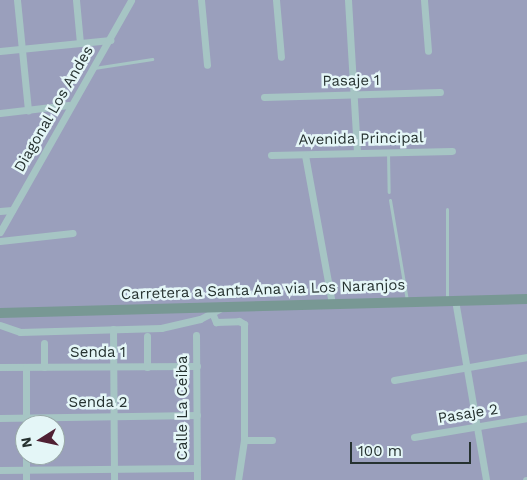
<!DOCTYPE html>
<html>
<head>
<meta charset="utf-8">
<style>
	body { margin:0 }
	#map { position:relative; width:527px; height:480px; overflow:hidden; background:#d9edee; font-family:"Work Sans",sans-serif }
	div>[style] { position:absolute }
	[style*='--x'] { left:calc(var(--x)*1px); top:calc(var(--y)*1px); width:calc(var(--w)*1px); rotate:calc(var(--a)*1deg) }
	.green>* { inset:0; background:#9a9fbc }
	.lane>* { height:3px; margin:-1.5px; padding:0 1.5px; transform-origin:1.5px; border-radius:1.5px; background:#a6c5c4 }
	.street>* { height:7px; margin:-3.5px; padding:0 3.5px; transform-origin:3.5px; border-radius:3.5px; background:#a6c5c4 }
	.secondary>* { height:10px; margin:-5px; padding:0 5px; transform-origin:5px; border-radius:5px; background:#789894 }
	span { translate:-50% -50%; white-space:nowrap; text-align:center; line-height:1.15; -webkit-text-stroke:5px #e4f6f7; paint-order:stroke }
	.street-label { font-size:15px; color:#263230 }
	.north { position:absolute; left:15px; top:415px; width:50px; height:50px; box-sizing:border-box; background:#e4f6f7; border:1px solid #98a8a7; border-radius:50%; rotate:260deg; font-size:14px; font-weight:700; line-height:20px; text-align:center; color:#263230 }
	.north::after { content:''; display:block; margin:auto; width:18px; height:22px; background:#4f2033; clip-path:polygon(50% 0,100% 100%,50% 72%,0 100%) }
	.scale { position:absolute; left:350px; top:442px; width:121px; height:22px; box-sizing:border-box; border:2px solid #263230; border-top:0; padding-left:6px; font-size:15px; line-height:18px; white-space:nowrap; color:#263230; -webkit-text-stroke:4px #e4f6f7; paint-order:stroke }
</style>
</head>
<body>
<div id="map">
	<div class="green">
		<div style="clip-path:polygon(evenodd,0 0,527px 0,527px 480px,0 480px,0 0,25px 425px,55px 425px,55px 455px,25px 455px,25px 425px)"></div>
	</div>
	<div class="lane">
		<div style="--x:94;--y:68;--w:59;--a:-8.8"></div>
		<div style="--x:388;--y:153;--w:39;--a:89"></div>
		<div style="--x:390;--y:200;--w:102;--a:80.4"></div>
		<div style="--x:447;--y:300;--w:91;--a:-90"></div>
	</div>
	<div class="street">
		<div style="--x:17;--y:0;--w:111;--a:84.3"></div>
		<div style="--x:76;--y:0;--w:43;--a:84.7"></div>
		<div style="--x:201;--y:0;--w:65;--a:84.7"></div>
		<div style="--x:276;--y:0;--w:57;--a:85"></div>
		<div style="--x:348;--y:0;--w:153;--a:86.6"></div>
		<div style="--x:424;--y:0;--w:51;--a:85.5"></div>
		<div style="--x:0;--y:51;--w:111;--a:-5.7"></div>
		<div style="--x:264;--y:97;--w:176;--a:-1.6"></div>
		<div style="--x:0;--y:113;--w:69;--a:-6.6"></div>
		<div style="--x:271;--y:155;--w:181;--a:-1.3"></div>
		<div style="--x:305;--y:155;--w:151;--a:79.7"></div>
		<div style="--x:0;--y:211;--w:12;--a:-5"></div>
		<div style="--x:0;--y:232;--w:266;--a:-60.5"></div>
		<div style="--x:0;--y:241;--w:73;--a:-6.3"></div>
		<div style="--x:455;--y:300;--w:183;--a:80.2"></div>
		<div style="--x:213;--y:315;--w:8;--a:67"></div>
		<div style="--x:216;--y:322;--w:23;--a:-2"></div>
		<div style="--x:239;--y:321;--w:6;--a:31"></div>
		<div style="--x:244;--y:324;--w:116;--a:90"></div>
		<div style="--x:244;--y:440;--w:40;--a:98.5"></div>
		<div style="--x:0;--y:325;--w:21;--a:19"></div>
		<div style="--x:20;--y:332;--w:141;--a:-1.6"></div>
		<div style="--x:161;--y:328;--w:40;--a:-13"></div>
		<div style="--x:200;--y:319;--w:27;--a:-27"></div>
		<div style="--x:113;--y:329;--w:151;--a:89.6"></div>
		<div style="--x:196;--y:335;--w:145;--a:89.6"></div>
		<div style="--x:147;--y:336;--w:31;--a:90"></div>
		<div style="--x:0;--y:367;--w:197;--a:-0.3"></div>
		<div style="--x:26;--y:367;--w:58;--a:90"></div>
		<div style="--x:44;--y:367;--w:24;--a:-90"></div>
		<div style="--x:394;--y:380;--w:135;--a:-9.8"></div>
		<div style="--x:0;--y:418;--w:197;--a:-0.9"></div>
		<div style="--x:414;--y:437;--w:115;--a:-9.5"></div>
		<div style="--x:244;--y:440;--w:28;--a:0"></div>
		<div style="--x:0;--y:470;--w:197;--a:-0.6"></div>
		<div style="--x:26;--y:480;--w:25;--a:-90"></div>
		<div style="--x:526;--y:480;--w:1;--a:0"></div>
	</div>
	<div class="secondary">
		<div style="--x:0;--y:313;--w:527;--a:-1.52"></div>
	</div>
	<div class="street-label">
		<span style="left:351px;top:81px;rotate:-1deg">Pasaje 1</span>
		<span style="left:54px;top:109px;rotate:-60deg">Diagonal Los Andes</span>
		<span style="left:361px;top:139px;rotate:-1deg">Avenida Principal</span>
		<span style="left:263px;top:290px;rotate:-2deg">Carretera a Santa Ana via Los Naranjos</span>
		<span style="left:98px;top:353px">Senda 1</span>
		<span style="left:98px;top:403px">Senda 2</span>
		<span style="left:183px;top:408px;rotate:-90deg">Calle La Ceiba</span>
		<span style="left:468px;top:414px;rotate:-9deg">Pasaje 2</span>
	</div>
	<div class="north">N</div>
	<div class="scale">100 m</div>
</div>
</body>
</html>
